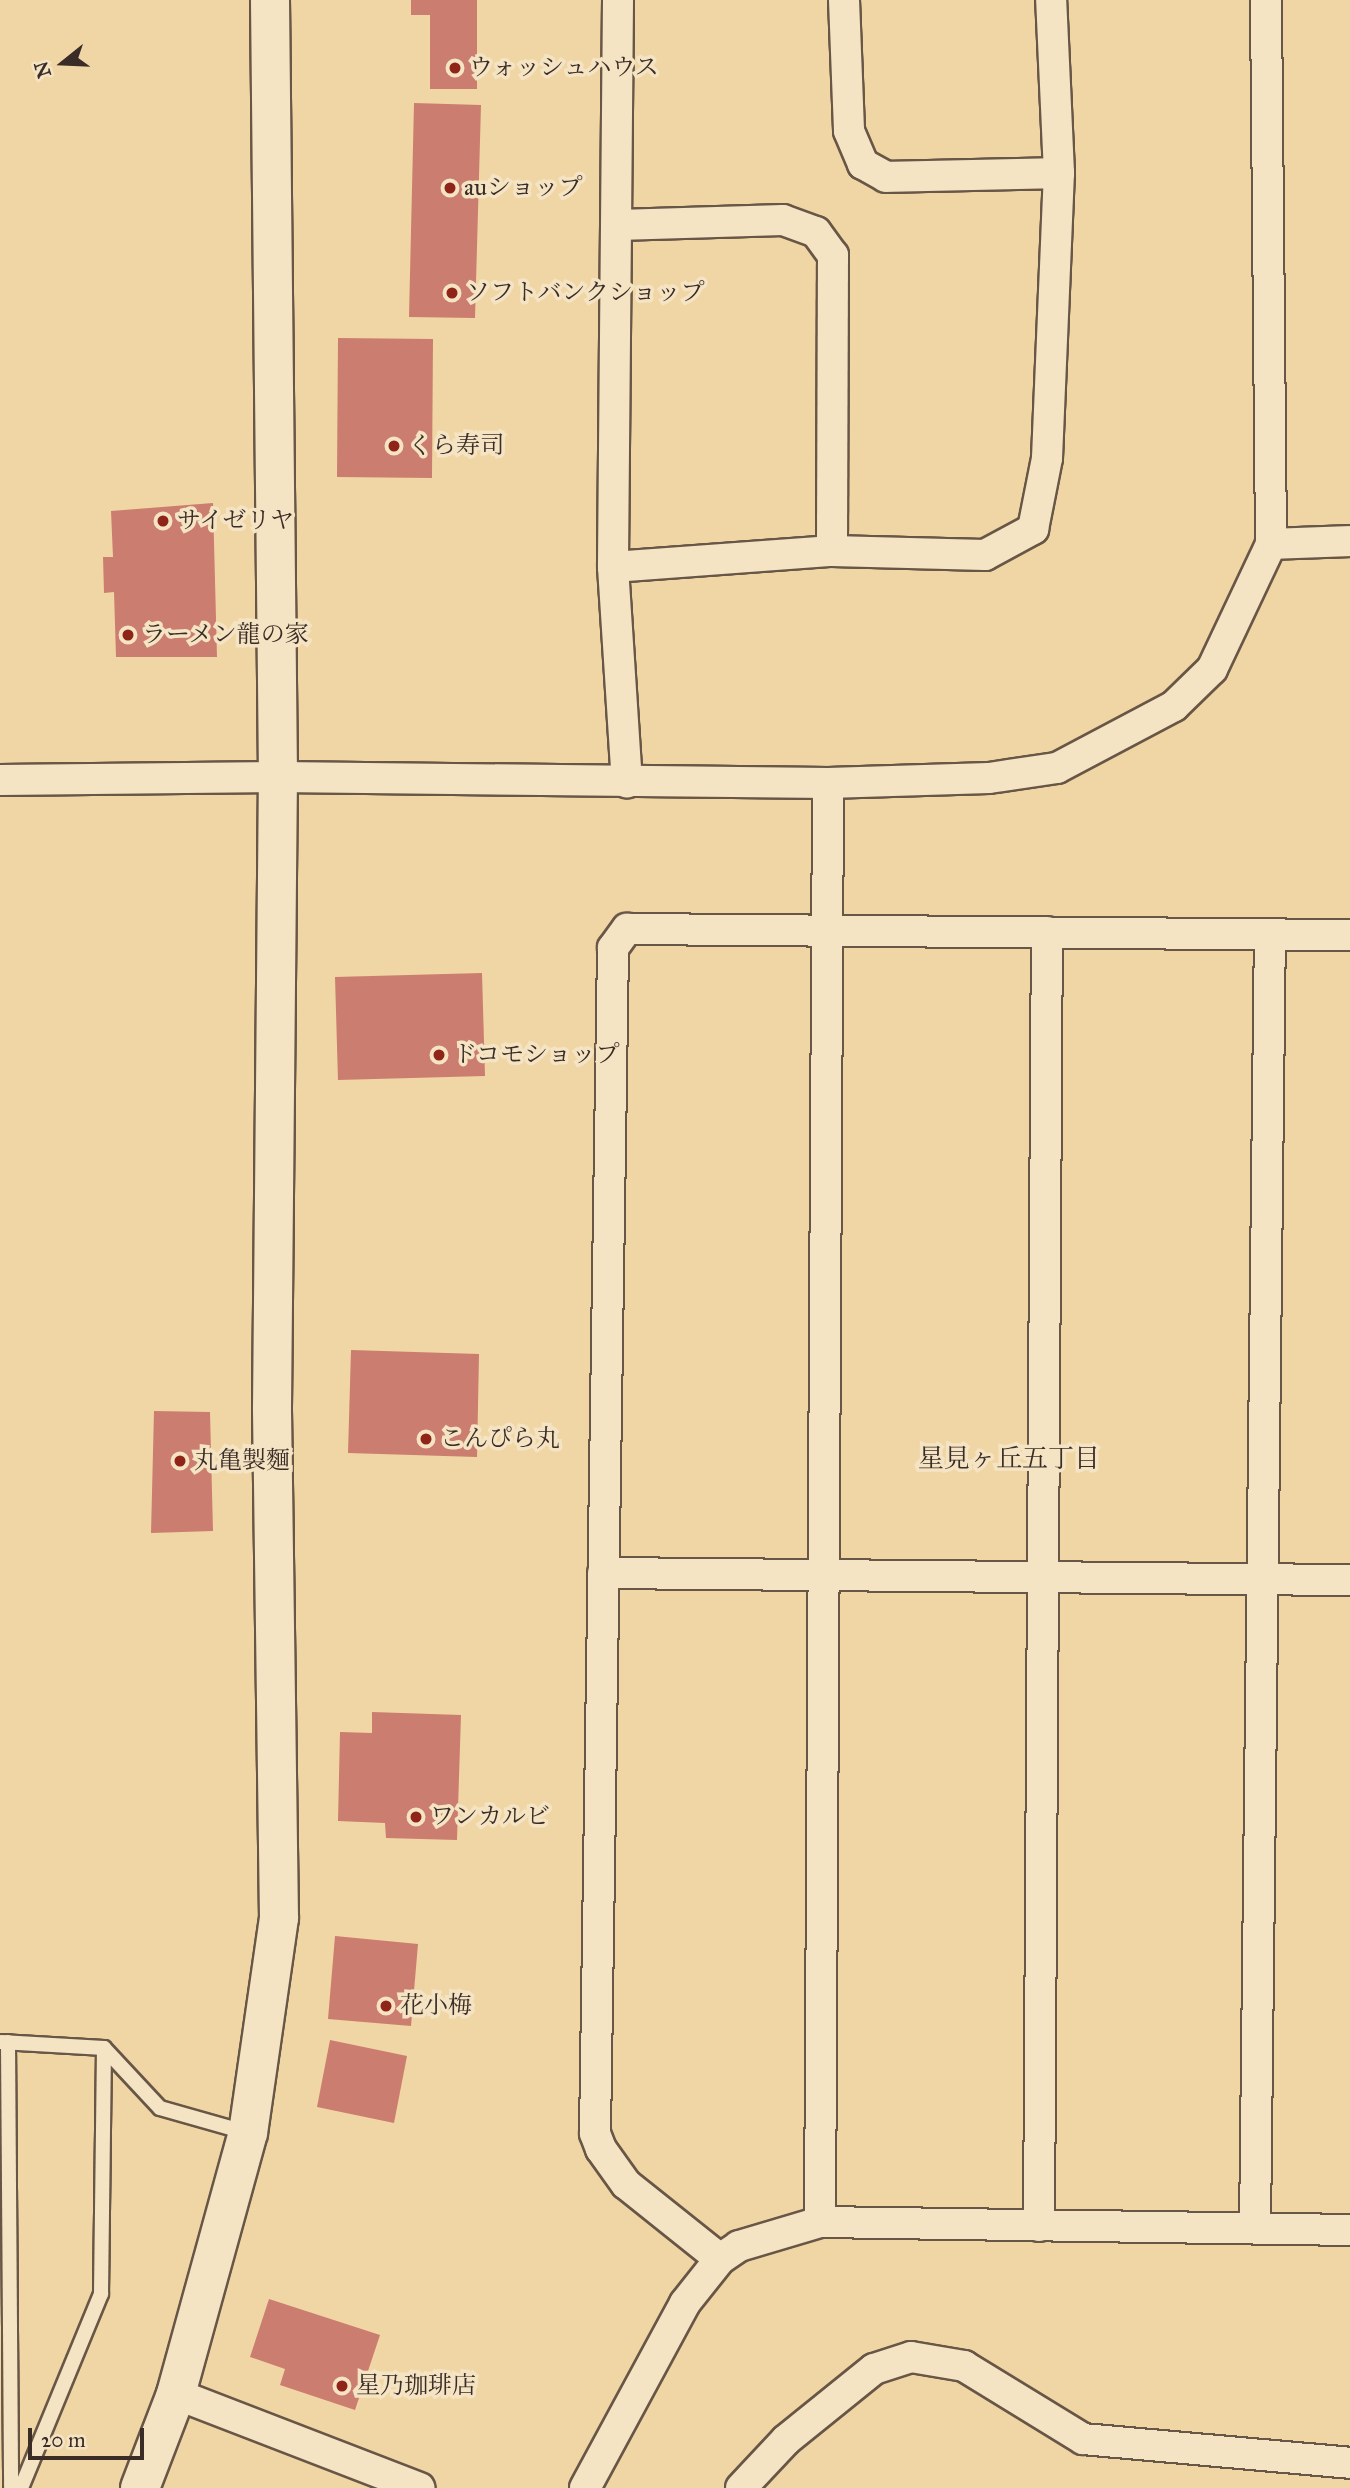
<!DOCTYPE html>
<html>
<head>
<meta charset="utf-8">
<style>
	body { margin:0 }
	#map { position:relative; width:1350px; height:2488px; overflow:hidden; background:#f0d6a5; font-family:"IM FELL Great Primer","Noto Serif JP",serif }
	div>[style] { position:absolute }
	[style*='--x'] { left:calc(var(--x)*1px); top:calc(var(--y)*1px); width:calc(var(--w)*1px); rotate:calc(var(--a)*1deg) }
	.building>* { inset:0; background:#cb7d6f }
	.roads { filter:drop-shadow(2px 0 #685646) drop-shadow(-2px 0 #685646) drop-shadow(0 2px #685646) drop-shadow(0 -2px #685646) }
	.lane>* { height:14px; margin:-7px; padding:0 7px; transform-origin:7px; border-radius:7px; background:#f5e4c4 }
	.street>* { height:30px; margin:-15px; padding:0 15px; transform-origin:15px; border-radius:15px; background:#f5e4c4 }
	.secondary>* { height:38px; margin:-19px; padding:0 19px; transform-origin:19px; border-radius:19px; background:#f5e4c4 }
	.dots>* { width:19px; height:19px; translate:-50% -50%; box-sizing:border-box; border:4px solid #f5e4c4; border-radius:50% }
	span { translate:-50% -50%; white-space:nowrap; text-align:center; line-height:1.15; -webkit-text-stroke:7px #f5e4c4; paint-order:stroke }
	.poi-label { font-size:24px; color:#3a2c26 }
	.left { translate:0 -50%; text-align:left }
	.neighbourhood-label { font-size:26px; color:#3a2c26 }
	.north { position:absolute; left:28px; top:28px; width:70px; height:70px; -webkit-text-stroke:5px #f5e4c4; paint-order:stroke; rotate:252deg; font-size:19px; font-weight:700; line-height:28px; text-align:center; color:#3a2c26 }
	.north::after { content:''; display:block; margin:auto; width:24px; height:32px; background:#3a2c26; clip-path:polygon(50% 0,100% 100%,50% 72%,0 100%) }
	.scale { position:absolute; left:28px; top:2428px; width:116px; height:32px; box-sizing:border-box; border:4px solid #3a2c26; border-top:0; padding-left:9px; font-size:21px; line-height:24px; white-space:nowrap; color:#3a2c26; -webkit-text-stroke:5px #f5e4c4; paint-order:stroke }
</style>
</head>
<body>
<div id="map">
	<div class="building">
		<div style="clip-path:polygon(411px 0,477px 0,477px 89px,430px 89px,430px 15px,411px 15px)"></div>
		<div style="clip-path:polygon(414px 103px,481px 105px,475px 318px,409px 317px)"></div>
		<div style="clip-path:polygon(338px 338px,433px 339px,432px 478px,337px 477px)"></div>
		<div style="clip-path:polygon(213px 503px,217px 657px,116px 657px,114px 592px,104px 593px,103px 557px,113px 557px,111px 511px)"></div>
		<div style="clip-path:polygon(482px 973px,485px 1076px,338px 1080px,335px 977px)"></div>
		<div style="clip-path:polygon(351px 1350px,479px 1354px,477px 1457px,348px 1453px)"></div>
		<div style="clip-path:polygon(154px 1411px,210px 1412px,213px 1531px,151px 1533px)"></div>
		<div style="clip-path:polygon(372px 1712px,461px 1715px,457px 1840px,386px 1838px,385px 1823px,338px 1821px,340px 1732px,372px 1733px)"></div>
		<div style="clip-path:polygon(335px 1936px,418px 1944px,411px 2026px,328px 2019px)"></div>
		<div style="clip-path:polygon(330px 2040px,407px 2056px,394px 2123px,317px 2107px)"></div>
		<div style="clip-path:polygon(269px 2299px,380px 2335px,355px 2410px,280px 2385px,285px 2369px,250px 2357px)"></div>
	</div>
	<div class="roads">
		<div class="lane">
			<div style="--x:1;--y:2042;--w:103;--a:3.3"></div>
			<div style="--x:104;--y:2048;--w:82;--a:47"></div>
			<div style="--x:160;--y:2108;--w:88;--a:15.8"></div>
			<div style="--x:8;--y:2042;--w:446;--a:89.6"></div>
			<div style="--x:21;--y:2488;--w:210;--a:-67.6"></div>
			<div style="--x:101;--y:2294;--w:246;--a:-89.3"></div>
		</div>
		<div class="street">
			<div style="--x:618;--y:0;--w:567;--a:90.51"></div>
			<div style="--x:613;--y:567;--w:216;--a:86.3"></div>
			<div style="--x:844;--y:0;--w:131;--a:87.8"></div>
			<div style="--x:849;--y:131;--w:36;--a:67"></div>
			<div style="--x:863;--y:164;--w:26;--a:29"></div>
			<div style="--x:886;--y:177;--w:173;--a:-1.3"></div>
			<div style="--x:618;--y:225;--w:165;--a:-1.7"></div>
			<div style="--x:783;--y:220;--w:35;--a:20"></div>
			<div style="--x:816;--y:232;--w:29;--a:54"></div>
			<div style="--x:833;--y:255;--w:296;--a:90.2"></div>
			<div style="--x:1271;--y:544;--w:79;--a:-2.2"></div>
			<div style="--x:613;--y:567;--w:220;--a:-4.2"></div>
			<div style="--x:832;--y:551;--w:153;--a:1.5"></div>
			<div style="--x:985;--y:555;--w:55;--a:-28.4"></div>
			<div style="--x:1033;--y:529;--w:72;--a:-78.8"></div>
			<div style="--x:1047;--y:458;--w:285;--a:-87.6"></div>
			<div style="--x:1059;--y:173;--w:173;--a:-92.6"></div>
			<div style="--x:0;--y:780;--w:278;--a:-0.6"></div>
			<div style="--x:278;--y:777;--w:550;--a:0.63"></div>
			<div style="--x:828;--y:783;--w:161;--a:-1.8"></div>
			<div style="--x:989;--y:778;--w:69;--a:-8.4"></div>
			<div style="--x:1057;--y:768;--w:132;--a:-27.9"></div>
			<div style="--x:1174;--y:706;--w:53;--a:-44.2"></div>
			<div style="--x:1212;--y:669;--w:138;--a:-64.7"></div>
			<div style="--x:1271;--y:544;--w:544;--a:-90.53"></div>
			<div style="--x:603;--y:1573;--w:747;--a:0.54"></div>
			<div style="--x:820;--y:2222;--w:1439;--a:-89.68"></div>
			<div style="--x:1039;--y:2226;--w:1294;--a:-89.65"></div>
			<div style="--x:1255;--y:2228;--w:1294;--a:-89.34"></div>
			<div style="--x:720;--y:2259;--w:120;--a:-141.4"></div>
			<div style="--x:626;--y:2184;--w:43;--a:-125.5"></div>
			<div style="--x:601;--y:2149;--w:17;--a:-111"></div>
			<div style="--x:595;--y:2133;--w:1185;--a:-89.13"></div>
			<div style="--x:613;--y:948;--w:24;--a:-54"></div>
			<div style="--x:627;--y:929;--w:723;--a:0.48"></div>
			<div style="--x:176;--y:2394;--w:261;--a:21.1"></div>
			<div style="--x:585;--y:2488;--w:210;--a:-61.6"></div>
			<div style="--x:685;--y:2303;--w:56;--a:-51.5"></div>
			<div style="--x:720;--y:2259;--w:23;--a:-34"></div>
			<div style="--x:739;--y:2246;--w:84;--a:-16.5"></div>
			<div style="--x:820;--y:2222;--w:530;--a:0.86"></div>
			<div style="--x:741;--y:2488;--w:66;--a:-46.8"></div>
			<div style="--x:786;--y:2440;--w:113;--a:-38.9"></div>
			<div style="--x:874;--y:2369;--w:39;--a:-18"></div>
			<div style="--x:911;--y:2357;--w:54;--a:9.6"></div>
			<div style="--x:964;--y:2366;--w:140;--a:31.5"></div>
			<div style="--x:1083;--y:2439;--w:268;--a:5.1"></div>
		</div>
		<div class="secondary">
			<div style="--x:140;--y:2488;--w:101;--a:-69"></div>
			<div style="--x:176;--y:2394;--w:271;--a:-74.6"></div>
			<div style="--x:248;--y:2133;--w:217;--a:-81.8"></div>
			<div style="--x:279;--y:1918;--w:510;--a:-90.79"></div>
			<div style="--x:272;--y:1408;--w:631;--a:-89.46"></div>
			<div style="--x:278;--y:777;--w:777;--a:-90.59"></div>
		</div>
	</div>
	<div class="dots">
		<div style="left:455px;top:68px;background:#8f2418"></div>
		<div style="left:450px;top:188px;background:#8f2418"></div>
		<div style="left:452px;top:293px;background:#8f2418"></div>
		<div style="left:394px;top:446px;background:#8f2418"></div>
		<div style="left:163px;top:521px;background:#8f2418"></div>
		<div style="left:128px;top:635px;background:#8f2418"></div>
		<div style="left:439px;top:1055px;background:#8f2418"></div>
		<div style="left:426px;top:1439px;background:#8f2418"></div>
		<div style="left:180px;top:1461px;background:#8f2418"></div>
		<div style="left:416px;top:1817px;background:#8f2418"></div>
		<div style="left:386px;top:2006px;background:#8f2418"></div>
		<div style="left:342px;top:2386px;background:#8f2418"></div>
	</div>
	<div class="poi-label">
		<span class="left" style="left:469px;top:68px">ウォッシュハウス</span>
		<span class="left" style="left:464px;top:188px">auショップ</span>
		<span class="left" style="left:466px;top:293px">ソフトバンクショップ</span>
		<span class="left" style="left:408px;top:446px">くら寿司</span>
		<span class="left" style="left:177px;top:521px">サイゼリヤ</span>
		<span class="left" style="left:142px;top:635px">ラーメン龍の家</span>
		<span class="left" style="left:453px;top:1055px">ドコモショップ</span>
		<span class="left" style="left:440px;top:1439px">こんぴら丸</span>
		<span class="left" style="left:194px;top:1461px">丸亀製麵</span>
		<span class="left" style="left:430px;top:1817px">ワンカルビ</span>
		<span class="left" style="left:400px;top:2006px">花小梅</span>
		<span class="left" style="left:356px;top:2386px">星乃珈琲店</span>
	</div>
	<div class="neighbourhood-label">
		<span style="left:1009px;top:1459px">星見ヶ丘五丁目</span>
	</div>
	<div class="north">N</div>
	<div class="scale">20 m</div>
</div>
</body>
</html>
